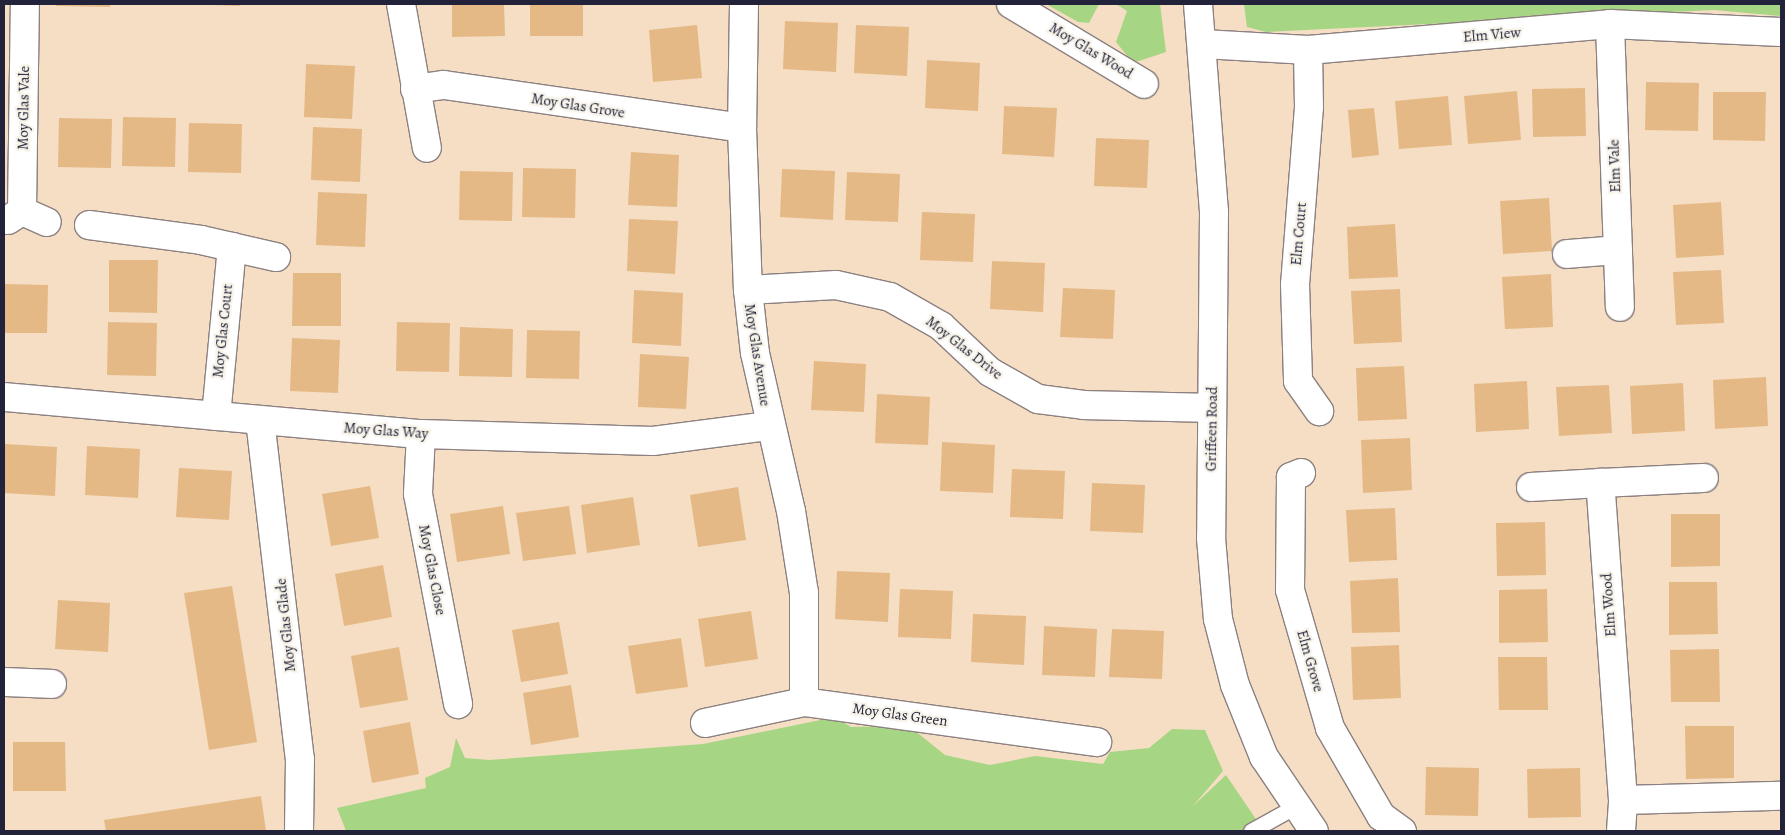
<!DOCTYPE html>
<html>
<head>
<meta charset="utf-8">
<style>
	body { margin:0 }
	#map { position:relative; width:1785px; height:835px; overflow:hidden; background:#f5dec4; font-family:Alegreya,serif }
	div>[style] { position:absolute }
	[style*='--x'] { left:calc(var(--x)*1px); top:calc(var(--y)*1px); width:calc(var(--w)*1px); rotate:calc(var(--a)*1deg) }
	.green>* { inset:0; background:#a6d684 }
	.building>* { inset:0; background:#e5b985 }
	.roads { filter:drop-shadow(1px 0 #8c8080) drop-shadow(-1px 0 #8c8080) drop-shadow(0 1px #8c8080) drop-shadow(0 -1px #8c8080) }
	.lane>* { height:15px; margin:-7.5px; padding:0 7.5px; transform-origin:7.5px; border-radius:7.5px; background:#fff }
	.street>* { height:28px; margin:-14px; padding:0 14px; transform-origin:14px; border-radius:14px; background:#fff }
	.secondary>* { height:28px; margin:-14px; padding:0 14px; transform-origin:14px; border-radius:14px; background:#fff }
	span { translate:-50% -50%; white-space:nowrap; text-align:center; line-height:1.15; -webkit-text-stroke:4.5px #f7f3e8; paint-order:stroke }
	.street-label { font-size:15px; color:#22223b }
	.frame { position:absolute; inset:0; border:5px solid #22223b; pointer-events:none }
</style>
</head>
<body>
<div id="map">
	<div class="green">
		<div style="clip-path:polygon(1046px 4px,1099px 4px,1089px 23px,1078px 22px)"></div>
		<div style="clip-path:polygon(1116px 4px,1160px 4px,1166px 52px,1133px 63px,1116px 42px,1127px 11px)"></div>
		<div style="clip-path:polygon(1244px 4px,1781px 4px,1781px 16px,1714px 10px,1266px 32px,1247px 27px)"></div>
		<div style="clip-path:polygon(835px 717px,851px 727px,909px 726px,945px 755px,990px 765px,1035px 756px,1103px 764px,1110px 752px,1149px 748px,1172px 729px,1205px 730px,1223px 771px,1193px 806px,1226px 775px,1264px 831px,346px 831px,337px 808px,426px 788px,425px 778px,450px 767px,456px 738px,465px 758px,489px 760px,703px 744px)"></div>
	</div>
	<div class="building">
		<div style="clip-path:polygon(56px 4px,110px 4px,110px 7px,56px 6px)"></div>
		<div style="clip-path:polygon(211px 4px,240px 4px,240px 6px,211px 5px)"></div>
		<div style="clip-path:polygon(452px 4px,504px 4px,505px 36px,452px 37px)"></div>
		<div style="clip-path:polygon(530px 4px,583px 4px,583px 36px,530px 36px)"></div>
		<div style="clip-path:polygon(785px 21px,838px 23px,836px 72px,783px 69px)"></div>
		<div style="clip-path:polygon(697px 25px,702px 78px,653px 82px,649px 30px)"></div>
		<div style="clip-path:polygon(856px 25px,909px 27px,907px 76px,854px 73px)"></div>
		<div style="clip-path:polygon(927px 60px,980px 63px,978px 111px,925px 108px)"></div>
		<div style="clip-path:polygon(306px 64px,355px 66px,352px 119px,304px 117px)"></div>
		<div style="clip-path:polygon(1646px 82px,1699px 83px,1698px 131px,1645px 130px)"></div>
		<div style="clip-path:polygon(1585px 88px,1586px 136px,1533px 137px,1532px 89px)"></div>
		<div style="clip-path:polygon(1517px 91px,1521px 140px,1468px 144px,1464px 96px)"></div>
		<div style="clip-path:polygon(1713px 92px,1766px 92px,1765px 141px,1713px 140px)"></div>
		<div style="clip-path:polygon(1448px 96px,1452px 145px,1399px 149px,1395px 101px)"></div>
		<div style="clip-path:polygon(1004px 106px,1057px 108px,1054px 157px,1002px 154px)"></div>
		<div style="clip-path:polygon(1374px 108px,1379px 155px,1352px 158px,1348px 110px)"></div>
		<div style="clip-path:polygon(123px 117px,176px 118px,175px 167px,122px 166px)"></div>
		<div style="clip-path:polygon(59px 118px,112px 119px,111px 168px,58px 167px)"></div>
		<div style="clip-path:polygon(189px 123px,242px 124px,241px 173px,188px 172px)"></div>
		<div style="clip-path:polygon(313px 127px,362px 129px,360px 182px,311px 180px)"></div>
		<div style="clip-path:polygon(1096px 138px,1149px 140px,1147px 188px,1094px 186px)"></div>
		<div style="clip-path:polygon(631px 152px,679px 155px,677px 207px,628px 205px)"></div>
		<div style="clip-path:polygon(523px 168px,576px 169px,575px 218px,522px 217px)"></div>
		<div style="clip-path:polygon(782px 169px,835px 171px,833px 220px,780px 217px)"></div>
		<div style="clip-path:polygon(460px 171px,513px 172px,512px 221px,459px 220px)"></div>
		<div style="clip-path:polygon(847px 172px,900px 174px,898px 222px,845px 220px)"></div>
		<div style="clip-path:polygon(318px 192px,367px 194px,365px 247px,316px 245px)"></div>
		<div style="clip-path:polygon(1549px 198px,1552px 251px,1503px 254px,1500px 201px)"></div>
		<div style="clip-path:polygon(1721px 202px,1724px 255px,1676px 258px,1673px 205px)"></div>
		<div style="clip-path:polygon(922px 212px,975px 214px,973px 262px,920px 260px)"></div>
		<div style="clip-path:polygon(629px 219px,678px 221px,675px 274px,627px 271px)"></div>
		<div style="clip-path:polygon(1395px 224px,1398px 277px,1349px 279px,1347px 227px)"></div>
		<div style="clip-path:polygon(109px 260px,158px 260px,157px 313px,109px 312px)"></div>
		<div style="clip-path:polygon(992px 261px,1045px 263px,1043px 312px,990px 309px)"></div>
		<div style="clip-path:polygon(1721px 270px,1724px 323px,1676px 325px,1673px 272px)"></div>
		<div style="clip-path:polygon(293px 273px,341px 273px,341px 326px,292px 326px)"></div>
		<div style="clip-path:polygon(1551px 274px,1553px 327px,1505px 329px,1502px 277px)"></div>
		<div style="clip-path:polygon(4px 284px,48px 285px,47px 333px,4px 333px)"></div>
		<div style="clip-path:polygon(1063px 288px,1115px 290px,1113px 339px,1060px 337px)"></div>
		<div style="clip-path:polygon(1400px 289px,1402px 342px,1354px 344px,1351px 291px)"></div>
		<div style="clip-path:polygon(634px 290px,683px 293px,681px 346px,632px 343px)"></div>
		<div style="clip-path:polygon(108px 322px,157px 323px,156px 376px,107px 375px)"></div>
		<div style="clip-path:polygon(397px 322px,450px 323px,449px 372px,396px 371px)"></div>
		<div style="clip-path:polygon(460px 327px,513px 329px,512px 377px,459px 376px)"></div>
		<div style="clip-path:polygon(527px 330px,580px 331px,579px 379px,526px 378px)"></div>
		<div style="clip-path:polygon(292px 338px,340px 340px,338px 393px,290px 391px)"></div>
		<div style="clip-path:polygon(640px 354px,689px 357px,686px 409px,638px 407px)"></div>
		<div style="clip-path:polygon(814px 361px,866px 364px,864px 412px,811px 410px)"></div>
		<div style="clip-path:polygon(1404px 366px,1407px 419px,1358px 421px,1356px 368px)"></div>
		<div style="clip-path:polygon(1766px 377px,1768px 426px,1715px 429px,1713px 380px)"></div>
		<div style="clip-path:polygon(1527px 381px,1529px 429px,1476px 432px,1474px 384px)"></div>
		<div style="clip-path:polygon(1683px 383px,1685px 431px,1632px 434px,1630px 386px)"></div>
		<div style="clip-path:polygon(1609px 385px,1612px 433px,1559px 436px,1556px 387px)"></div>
		<div style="clip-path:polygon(877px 394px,930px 397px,928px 445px,875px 443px)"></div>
		<div style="clip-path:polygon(1410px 438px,1412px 490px,1363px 493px,1361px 440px)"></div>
		<div style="clip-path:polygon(942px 442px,995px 445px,993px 493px,940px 491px)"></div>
		<div style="clip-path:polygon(5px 444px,57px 447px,55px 496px,4px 493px)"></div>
		<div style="clip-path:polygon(87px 446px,140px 449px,138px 498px,85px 495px)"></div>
		<div style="clip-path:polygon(179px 468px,232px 471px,229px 520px,176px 517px)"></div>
		<div style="clip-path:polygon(1012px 469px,1065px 471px,1063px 519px,1010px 517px)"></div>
		<div style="clip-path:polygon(1092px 483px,1145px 485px,1143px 533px,1090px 531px)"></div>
		<div style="clip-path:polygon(370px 486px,379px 538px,331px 546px,322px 494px)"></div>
		<div style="clip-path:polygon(738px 487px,746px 540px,698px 547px,690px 495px)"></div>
		<div style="clip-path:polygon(633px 497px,640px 545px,587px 553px,581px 505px)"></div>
		<div style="clip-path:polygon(503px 506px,510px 554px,457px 562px,450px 514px)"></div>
		<div style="clip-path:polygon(569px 506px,576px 554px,523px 561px,516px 513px)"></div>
		<div style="clip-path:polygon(1395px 508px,1397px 560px,1349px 562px,1346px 510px)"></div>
		<div style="clip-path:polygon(1671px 514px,1720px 514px,1720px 566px,1671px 567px)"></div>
		<div style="clip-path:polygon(1545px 522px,1546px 575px,1497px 576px,1496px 523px)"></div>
		<div style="clip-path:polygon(383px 565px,392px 617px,344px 626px,335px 574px)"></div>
		<div style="clip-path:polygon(837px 571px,890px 573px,888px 622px,835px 619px)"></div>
		<div style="clip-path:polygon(1398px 578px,1400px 632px,1352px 633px,1350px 581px)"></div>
		<div style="clip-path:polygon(1669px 582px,1717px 582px,1718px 634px,1669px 635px)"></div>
		<div style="clip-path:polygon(232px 586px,257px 742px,209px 750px,184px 593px)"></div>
		<div style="clip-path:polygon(900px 589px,953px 591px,951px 639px,898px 637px)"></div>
		<div style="clip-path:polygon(1547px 589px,1548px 642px,1499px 643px,1499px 590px)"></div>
		<div style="clip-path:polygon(58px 600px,110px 603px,108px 652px,55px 649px)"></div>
		<div style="clip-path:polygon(751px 611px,758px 659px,705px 667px,698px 619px)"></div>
		<div style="clip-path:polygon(973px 614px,1026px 616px,1024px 665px,971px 662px)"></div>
		<div style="clip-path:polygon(559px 622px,568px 674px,521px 682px,512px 630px)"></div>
		<div style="clip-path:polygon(1044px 626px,1097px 629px,1095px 677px,1042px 675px)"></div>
		<div style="clip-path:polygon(1112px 629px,1164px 631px,1162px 679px,1109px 677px)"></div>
		<div style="clip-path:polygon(681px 638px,688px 687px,636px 694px,628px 646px)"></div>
		<div style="clip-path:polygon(1399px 645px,1401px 698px,1353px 700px,1351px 647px)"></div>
		<div style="clip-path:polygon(399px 647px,408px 700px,360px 708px,351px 656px)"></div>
		<div style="clip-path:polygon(1719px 649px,1720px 702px,1671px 702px,1670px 650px)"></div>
		<div style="clip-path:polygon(1498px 657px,1547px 657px,1548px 710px,1499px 710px)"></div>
		<div style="clip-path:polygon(571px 685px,579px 737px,531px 745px,523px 693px)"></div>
		<div style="clip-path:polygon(410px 722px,419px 774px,372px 783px,363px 731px)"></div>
		<div style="clip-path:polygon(1685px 726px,1734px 726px,1734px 778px,1686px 779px)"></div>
		<div style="clip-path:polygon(13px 742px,65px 742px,66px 791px,13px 791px)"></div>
		<div style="clip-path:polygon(1426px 767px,1479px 768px,1478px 816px,1425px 815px)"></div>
		<div style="clip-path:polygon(1580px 768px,1581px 817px,1528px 818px,1527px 769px)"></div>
		<div style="clip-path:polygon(261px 796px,266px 831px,106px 831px,104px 820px)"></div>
	</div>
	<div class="roads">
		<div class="lane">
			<div style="--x:1251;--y:831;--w:49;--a:-29.2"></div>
		</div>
		<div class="street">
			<div style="--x:401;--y:4;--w:146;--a:79.8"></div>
			<div style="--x:744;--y:4;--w:124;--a:90.9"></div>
			<div style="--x:742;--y:128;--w:162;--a:87.9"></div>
			<div style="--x:748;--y:290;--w:63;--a:83.7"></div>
			<div style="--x:755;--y:353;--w:162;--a:77.2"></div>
			<div style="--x:791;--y:511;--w:83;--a:81"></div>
			<div style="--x:804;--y:593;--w:109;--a:90"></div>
			<div style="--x:1011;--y:4;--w:155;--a:31"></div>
			<div style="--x:1610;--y:24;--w:283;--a:88"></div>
			<div style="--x:1203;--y:44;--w:105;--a:3.3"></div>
			<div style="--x:1308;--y:50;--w:303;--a:-4.9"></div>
			<div style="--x:1610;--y:24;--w:171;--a:2.7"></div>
			<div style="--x:1308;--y:50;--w:57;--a:89"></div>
			<div style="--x:1309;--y:107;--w:178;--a:94.5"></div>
			<div style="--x:1295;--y:284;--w:97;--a:88.2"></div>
			<div style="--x:1298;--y:381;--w:37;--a:55"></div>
			<div style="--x:415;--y:89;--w:29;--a:-8"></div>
			<div style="--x:444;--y:85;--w:301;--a:8.2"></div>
			<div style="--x:22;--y:211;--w:207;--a:-89.2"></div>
			<div style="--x:8;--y:220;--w:17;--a:-33"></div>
			<div style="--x:22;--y:211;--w:27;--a:24"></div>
			<div style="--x:89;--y:225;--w:113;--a:7.6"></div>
			<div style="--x:201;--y:240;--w:77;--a:12.8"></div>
			<div style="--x:1567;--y:254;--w:51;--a:-4.5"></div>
			<div style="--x:748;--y:290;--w:88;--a:-3.3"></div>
			<div style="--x:836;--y:285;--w:55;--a:12.5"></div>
			<div style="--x:890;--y:297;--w:59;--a:29.6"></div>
			<div style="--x:941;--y:326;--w:67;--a:43.2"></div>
			<div style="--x:990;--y:372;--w:55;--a:29.4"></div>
			<div style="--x:1038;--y:399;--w:46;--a:7.4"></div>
			<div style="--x:1084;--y:405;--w:128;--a:1.3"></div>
			<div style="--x:4;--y:397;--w:419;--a:5.1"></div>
			<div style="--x:421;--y:434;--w:232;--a:1.7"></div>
			<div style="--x:653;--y:441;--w:117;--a:-7.4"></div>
			<div style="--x:216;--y:416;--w:170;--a:-84.6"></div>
			<div style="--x:260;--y:420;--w:341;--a:83.3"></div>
			<div style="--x:300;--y:759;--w:72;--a:90.8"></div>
			<div style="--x:421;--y:434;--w:60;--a:92.9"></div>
			<div style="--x:418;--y:494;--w:214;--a:79.2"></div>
			<div style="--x:1301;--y:473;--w:11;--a:158"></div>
			<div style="--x:1291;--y:477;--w:113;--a:90.5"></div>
			<div style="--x:1290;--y:590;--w:144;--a:73.8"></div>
			<div style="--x:1330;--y:728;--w:102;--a:59.9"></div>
			<div style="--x:1381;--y:816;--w:26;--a:36"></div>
			<div style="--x:1531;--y:487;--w:69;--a:-3.3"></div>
			<div style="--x:4;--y:682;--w:48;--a:2.4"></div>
			<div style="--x:705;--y:723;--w:101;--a:-12"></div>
			<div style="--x:804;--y:702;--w:296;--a:7.8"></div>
			<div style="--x:1623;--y:800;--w:158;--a:-1.5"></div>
			<div style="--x:1621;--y:831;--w:31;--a:-86"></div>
			<div style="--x:1623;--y:800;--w:318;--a:-94.1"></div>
			<div style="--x:1600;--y:483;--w:104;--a:-2.8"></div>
		</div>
		<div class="secondary">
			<div style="--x:1198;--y:4;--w:209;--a:85.6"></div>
			<div style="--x:1214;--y:212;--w:326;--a:90.5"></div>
			<div style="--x:1211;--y:538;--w:81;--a:85.1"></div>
			<div style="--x:1218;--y:619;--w:68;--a:75.6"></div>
			<div style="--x:1235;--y:685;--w:78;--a:68.1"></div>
			<div style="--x:1264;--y:757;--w:89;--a:56"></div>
		</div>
	</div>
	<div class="street-label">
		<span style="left:1492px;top:35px;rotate:-5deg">Elm View</span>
		<span style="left:1091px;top:51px;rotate:31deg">Moy Glas Wood</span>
		<span style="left:578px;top:106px;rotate:9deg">Moy Glas Grove</span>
		<span style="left:24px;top:108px;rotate:-89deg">Moy Glas Vale</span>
		<span style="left:1615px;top:166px;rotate:-92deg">Elm Vale</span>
		<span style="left:1299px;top:234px;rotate:-85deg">Elm Court</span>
		<span style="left:223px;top:331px;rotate:-84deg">Moy Glas Court</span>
		<span style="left:964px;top:348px;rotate:38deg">Moy Glas Drive</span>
		<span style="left:757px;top:355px;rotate:81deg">Moy Glas Avenue</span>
		<span style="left:1212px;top:429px;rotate:-89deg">Griffeen Road</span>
		<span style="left:386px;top:431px;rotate:4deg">Moy Glas Way</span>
		<span style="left:432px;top:570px;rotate:79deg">Moy Glas Close</span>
		<span style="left:1609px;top:605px;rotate:-94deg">Elm Wood</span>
		<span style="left:286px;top:625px;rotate:-96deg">Moy Glas Glade</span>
		<span style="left:1310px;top:661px;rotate:74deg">Elm Grove</span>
		<span style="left:900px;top:715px;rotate:8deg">Moy Glas Green</span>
	</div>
	<div class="frame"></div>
</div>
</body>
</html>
